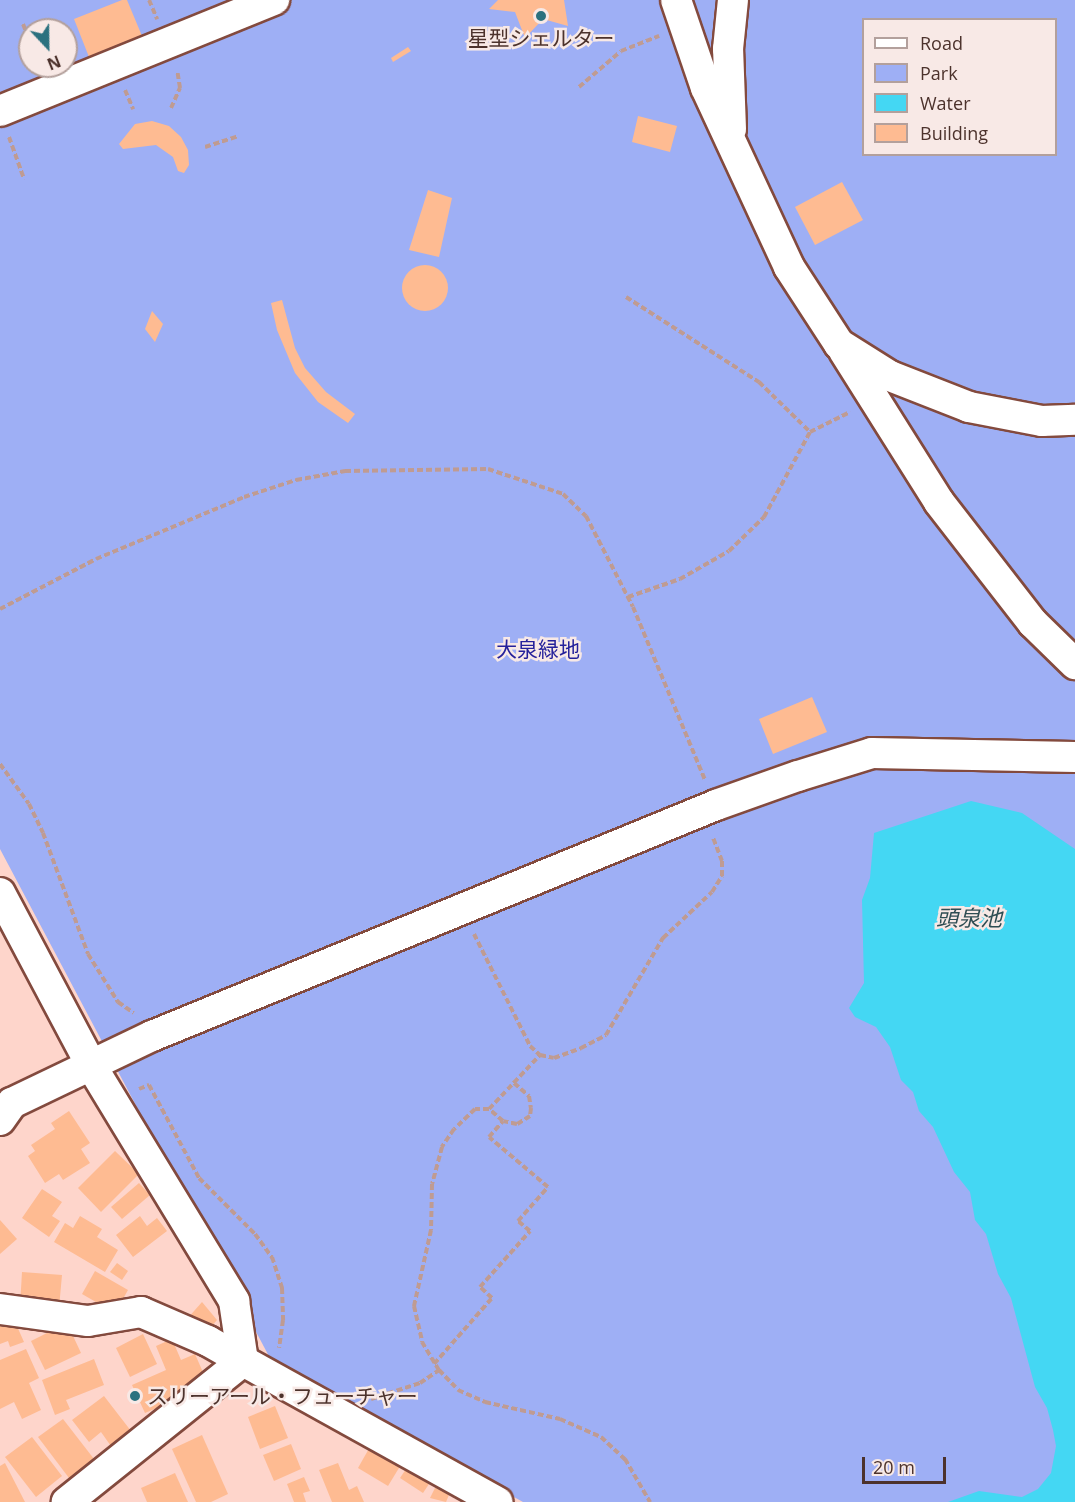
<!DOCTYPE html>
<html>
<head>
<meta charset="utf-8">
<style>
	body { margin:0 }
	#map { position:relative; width:1075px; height:1502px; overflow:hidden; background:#fed5cb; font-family:"Open Sans","Noto Sans JP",sans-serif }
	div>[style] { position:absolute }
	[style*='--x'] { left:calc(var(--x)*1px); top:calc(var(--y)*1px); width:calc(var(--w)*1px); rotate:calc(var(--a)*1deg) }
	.green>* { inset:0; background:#9eaff5 }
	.water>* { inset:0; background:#44d7f3 }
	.building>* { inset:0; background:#febb92 }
	.round { border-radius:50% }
	.path>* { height:4px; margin-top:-2px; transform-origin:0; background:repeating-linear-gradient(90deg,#bf9b92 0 6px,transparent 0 9px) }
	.roads { filter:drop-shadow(2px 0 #834a3e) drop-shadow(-2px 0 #834a3e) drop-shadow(0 2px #834a3e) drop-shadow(0 -2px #834a3e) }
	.street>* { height:30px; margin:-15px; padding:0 15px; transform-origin:15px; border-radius:15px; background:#fff }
	.dots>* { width:16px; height:16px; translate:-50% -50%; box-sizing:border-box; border:3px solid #f8e9e6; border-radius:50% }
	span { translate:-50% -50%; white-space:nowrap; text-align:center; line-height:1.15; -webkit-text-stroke:5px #f8e9e6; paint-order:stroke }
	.poi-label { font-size:21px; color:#4c322c }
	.left { translate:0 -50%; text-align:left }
	.park-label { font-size:21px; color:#25219b }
	.water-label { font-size:22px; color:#2e4d53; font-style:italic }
	.legend { position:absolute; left:862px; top:18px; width:195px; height:138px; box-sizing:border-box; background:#f8e9e6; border:2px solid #b3a09c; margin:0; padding:8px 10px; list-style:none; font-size:18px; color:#4c322c }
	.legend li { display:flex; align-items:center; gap:12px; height:30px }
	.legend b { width:30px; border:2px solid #b3a09c }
	.north { position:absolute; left:18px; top:18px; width:60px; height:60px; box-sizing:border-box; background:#f8e9e6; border:2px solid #b3a09c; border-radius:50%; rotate:158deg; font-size:16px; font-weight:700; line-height:24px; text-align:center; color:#4c322c }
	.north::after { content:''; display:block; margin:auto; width:21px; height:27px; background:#2b717f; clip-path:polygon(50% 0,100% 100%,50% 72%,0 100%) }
	.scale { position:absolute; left:862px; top:1457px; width:84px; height:27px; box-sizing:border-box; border:3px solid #4c322c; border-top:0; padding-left:8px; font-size:18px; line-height:21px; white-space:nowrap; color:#4c322c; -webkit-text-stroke:4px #f8e9e6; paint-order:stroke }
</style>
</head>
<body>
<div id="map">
	<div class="green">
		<div style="clip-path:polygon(evenodd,0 0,1075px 0,1075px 1502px,523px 1502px,272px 1362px,0 849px,0 0,864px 20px,1056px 20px,1056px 154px,864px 154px,864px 20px,0 0,30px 30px,66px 30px,66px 66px,30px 66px,30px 30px)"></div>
	</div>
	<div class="water">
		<div style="clip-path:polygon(971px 801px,1022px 813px,1075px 849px,1075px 1502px,948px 1502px,979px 1491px,1022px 1497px,1038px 1489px,1051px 1473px,1056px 1446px,1053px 1430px,1047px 1408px,1035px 1387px,1011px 1298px,998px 1274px,986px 1234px,975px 1220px,970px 1192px,954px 1172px,933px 1127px,919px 1111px,913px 1092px,901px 1080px,890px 1047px,876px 1027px,855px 1017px,849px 1008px,864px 983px,862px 900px,870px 878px,874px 833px)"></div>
	</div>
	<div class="building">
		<div style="clip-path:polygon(122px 0,127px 0,142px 36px,89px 57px,74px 19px)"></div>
		<div style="clip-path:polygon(498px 0,564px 0,568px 26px,543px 19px,525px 38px,515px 12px,489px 9px)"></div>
		<div style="clip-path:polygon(408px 47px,411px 51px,393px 62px,391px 58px)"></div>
		<div style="clip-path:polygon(638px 116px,677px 126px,670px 152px,632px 142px)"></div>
		<div style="clip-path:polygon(152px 121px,169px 126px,181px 137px,188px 150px,189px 165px,184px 173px,178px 171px,173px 157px,156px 145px,123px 149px,119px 144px,135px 124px)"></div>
		<div style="clip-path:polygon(842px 182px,863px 220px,815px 245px,795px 207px)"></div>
		<div style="clip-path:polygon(428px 190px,452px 198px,439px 257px,409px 250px)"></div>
		<div class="round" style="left:402px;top:265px;width:46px;height:46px"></div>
		<div style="clip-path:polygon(282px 300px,295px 348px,305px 368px,326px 392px,355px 414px,348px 423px,318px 402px,295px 373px,277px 330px,271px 303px)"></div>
		<div style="clip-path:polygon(152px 311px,163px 324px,155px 342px,145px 329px)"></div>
		<div style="clip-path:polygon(812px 697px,827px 732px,773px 754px,759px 719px)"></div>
		<div style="clip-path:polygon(69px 1111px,90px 1143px,81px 1149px,90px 1163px,63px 1180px,59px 1174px,45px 1183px,28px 1156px,35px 1151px,31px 1145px,55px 1129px,51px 1123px)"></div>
		<div style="clip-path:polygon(115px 1151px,139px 1174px,101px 1212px,78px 1188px)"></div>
		<div style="clip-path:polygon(139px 1183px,150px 1195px,122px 1219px,111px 1207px)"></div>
		<div style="clip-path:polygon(42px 1189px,62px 1202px,52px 1216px,60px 1221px,49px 1237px,22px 1218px)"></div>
		<div style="clip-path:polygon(80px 1216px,102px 1229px,97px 1237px,118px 1250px,105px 1272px,54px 1242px,65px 1223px,73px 1228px)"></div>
		<div style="clip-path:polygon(140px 1216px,147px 1226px,157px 1218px,167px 1231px,133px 1257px,116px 1235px)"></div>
		<div style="clip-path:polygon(0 1220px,17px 1239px,0 1254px)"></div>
		<div style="clip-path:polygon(117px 1263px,128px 1271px,122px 1280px,110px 1272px)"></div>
		<div style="clip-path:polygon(95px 1271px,128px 1290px,115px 1313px,82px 1294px)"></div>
		<div style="clip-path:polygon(22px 1272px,62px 1275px,59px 1308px,20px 1306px)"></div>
		<div style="clip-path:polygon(202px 1302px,217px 1320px,205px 1334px,187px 1319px)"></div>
		<div style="clip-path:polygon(0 1322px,16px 1324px,24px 1342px,10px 1347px,8px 1341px,0 1344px)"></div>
		<div style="clip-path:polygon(67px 1323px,81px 1353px,45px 1370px,31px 1341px)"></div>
		<div style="clip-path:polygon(143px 1334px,157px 1364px,130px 1377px,116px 1348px)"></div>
		<div style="clip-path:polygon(172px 1339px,181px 1360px,195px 1354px,209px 1386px,145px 1413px,132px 1385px,166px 1370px,156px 1346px)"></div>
		<div style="clip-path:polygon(26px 1349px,39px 1378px,29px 1383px,41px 1410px,22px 1419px,14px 1402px,0 1409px,0 1360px)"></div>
		<div style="clip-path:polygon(94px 1359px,104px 1385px,66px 1400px,70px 1409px,55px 1415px,42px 1380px)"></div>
		<div style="clip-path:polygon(104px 1396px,138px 1440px,118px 1456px,101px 1432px,89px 1442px,72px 1420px)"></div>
		<div style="clip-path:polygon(275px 1406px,288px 1438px,260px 1449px,248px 1417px)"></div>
		<div style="clip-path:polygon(63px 1419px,94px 1459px,69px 1478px,38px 1437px)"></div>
		<div style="clip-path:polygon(202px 1435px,228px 1494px,211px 1502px,196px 1502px,172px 1449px)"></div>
		<div style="clip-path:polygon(32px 1437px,62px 1476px,36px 1497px,5px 1457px)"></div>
		<div style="clip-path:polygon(291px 1444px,301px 1469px,274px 1481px,263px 1455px)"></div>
		<div style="clip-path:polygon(371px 1445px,402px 1463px,388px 1486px,358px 1468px)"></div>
		<div style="clip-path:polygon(5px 1463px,25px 1502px,0 1502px,0 1466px)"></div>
		<div style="clip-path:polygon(338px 1463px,349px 1490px,357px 1486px,364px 1502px,332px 1502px,319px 1470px)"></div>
		<div style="clip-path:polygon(408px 1466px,431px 1481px,423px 1493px,400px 1478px)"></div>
		<div style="clip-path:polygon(175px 1473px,188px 1502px,147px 1502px,141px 1488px)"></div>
		<div style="clip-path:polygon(304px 1477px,310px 1491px,303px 1493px,306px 1502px,294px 1502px,287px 1484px)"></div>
		<div style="clip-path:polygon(437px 1484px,451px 1490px,446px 1502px,430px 1498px)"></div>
	</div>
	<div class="path">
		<div style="--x:149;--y:0;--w:21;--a:67"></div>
		<div style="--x:23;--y:24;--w:18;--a:68"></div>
		<div style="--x:579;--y:87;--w:55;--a:-40.6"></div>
		<div style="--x:621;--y:51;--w:41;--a:-21.5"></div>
		<div style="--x:125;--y:90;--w:21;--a:67"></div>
		<div style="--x:171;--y:108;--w:22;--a:-66"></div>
		<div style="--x:180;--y:88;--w:18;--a:-99"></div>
		<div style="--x:9;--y:137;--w:45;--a:70.3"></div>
		<div style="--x:205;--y:147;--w:35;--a:-18"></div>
		<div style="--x:626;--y:297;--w:158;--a:32.6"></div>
		<div style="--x:759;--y:382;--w:71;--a:44.4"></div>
		<div style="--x:628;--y:597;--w:55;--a:-19.1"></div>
		<div style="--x:680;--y:579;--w:56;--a:-29.7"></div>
		<div style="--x:729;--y:551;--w:49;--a:-44.2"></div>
		<div style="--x:764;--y:517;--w:97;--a:-61.6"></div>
		<div style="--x:810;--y:432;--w:45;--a:-26.6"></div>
		<div style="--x:0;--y:609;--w:108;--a:-27.5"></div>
		<div style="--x:96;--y:559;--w:160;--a:-22.7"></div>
		<div style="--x:244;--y:497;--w:55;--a:-18.1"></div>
		<div style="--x:296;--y:480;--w:50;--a:-10.4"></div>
		<div style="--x:345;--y:471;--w:143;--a:-0.8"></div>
		<div style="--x:488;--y:469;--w:79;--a:18.4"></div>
		<div style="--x:563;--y:494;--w:32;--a:44"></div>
		<div style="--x:586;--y:516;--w:102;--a:62.7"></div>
		<div style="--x:633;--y:607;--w:187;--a:67.4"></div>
		<div style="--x:0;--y:764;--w:49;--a:54.1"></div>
		<div style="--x:29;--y:804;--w:32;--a:64"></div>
		<div style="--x:43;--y:833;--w:129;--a:69.6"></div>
		<div style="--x:88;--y:954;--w:57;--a:58"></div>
		<div style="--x:118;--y:1002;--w:19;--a:35"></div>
		<div style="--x:474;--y:934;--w:125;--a:63.4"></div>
		<div style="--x:530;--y:1046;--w:13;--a:42"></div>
		<div style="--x:540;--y:1055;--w:14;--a:12"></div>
		<div style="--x:554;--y:1058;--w:29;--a:-20"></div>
		<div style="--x:581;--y:1048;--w:28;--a:-27"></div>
		<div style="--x:606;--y:1035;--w:113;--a:-59.6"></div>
		<div style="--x:663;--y:938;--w:67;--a:-43.2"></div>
		<div style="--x:712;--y:892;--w:19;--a:-58"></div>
		<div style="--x:722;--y:876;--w:15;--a:-90"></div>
		<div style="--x:722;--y:861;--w:26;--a:-111"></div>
		<div style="--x:514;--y:1083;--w:20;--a:41"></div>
		<div style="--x:529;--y:1096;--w:12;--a:81"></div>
		<div style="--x:531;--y:1108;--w:8;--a:97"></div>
		<div style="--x:530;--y:1116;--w:15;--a:148"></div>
		<div style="--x:517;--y:1124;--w:14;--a:-168"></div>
		<div style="--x:503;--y:1121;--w:18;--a:-139"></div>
		<div style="--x:489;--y:1109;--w:74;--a:-46.6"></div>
		<div style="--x:139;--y:1089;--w:11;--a:-22"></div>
		<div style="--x:149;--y:1085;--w:106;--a:61.7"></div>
		<div style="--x:199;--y:1178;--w:79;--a:45"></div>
		<div style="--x:255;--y:1234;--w:29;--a:54"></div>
		<div style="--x:272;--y:1257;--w:33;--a:72"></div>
		<div style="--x:282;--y:1288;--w:32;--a:88"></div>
		<div style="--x:283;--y:1320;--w:28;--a:98"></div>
		<div style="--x:489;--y:1109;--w:14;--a:180"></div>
		<div style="--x:475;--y:1109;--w:29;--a:136"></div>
		<div style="--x:454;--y:1129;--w:22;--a:124"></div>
		<div style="--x:442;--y:1147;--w:38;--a:105"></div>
		<div style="--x:432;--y:1184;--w:46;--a:91.2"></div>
		<div style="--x:431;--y:1230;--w:78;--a:102.6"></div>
		<div style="--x:414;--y:1306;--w:37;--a:77"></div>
		<div style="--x:422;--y:1342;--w:33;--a:59"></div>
		<div style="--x:439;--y:1370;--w:28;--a:46"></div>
		<div style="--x:458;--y:1390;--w:30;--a:24"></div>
		<div style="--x:485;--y:1402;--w:77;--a:12.8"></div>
		<div style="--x:560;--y:1419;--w:45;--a:23.7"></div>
		<div style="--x:601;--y:1437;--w:33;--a:43"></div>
		<div style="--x:625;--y:1459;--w:50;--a:59.8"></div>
		<div style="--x:434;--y:1364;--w:88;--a:-48.7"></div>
		<div style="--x:492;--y:1298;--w:16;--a:-137"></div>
		<div style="--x:480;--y:1287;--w:75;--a:-48.2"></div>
		<div style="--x:530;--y:1231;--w:16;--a:-140"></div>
		<div style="--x:518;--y:1221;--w:45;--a:-48.6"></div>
		<div style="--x:548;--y:1187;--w:77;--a:-139.7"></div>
		<div style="--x:489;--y:1137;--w:21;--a:-49"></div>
		<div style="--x:371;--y:1399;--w:52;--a:-18.1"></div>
		<div style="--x:420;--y:1383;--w:23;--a:-34"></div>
	</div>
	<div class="roads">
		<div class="street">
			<div style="--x:676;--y:0;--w:93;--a:71.2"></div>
			<div style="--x:706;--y:88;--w:197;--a:65.1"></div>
			<div style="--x:789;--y:267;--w:92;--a:57"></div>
			<div style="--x:839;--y:344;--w:60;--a:32.1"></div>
			<div style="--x:890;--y:376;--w:85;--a:21.4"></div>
			<div style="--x:969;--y:407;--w:74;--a:10.9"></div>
			<div style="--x:1042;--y:421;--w:33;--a:-2"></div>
			<div style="--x:0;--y:111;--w:296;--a:-22.1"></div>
			<div style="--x:731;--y:129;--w:80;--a:-92.1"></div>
			<div style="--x:728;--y:49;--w:49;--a:-84.2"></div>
			<div style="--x:844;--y:351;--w:178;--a:57.8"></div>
			<div style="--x:939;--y:502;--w:153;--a:52.2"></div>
			<div style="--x:1033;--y:623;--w:59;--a:44.3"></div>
			<div style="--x:0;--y:893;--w:197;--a:62.1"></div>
			<div style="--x:92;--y:1067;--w:274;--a:58.7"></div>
			<div style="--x:234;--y:1301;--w:61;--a:81.5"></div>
			<div style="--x:243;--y:1361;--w:291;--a:29"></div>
			<div style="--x:0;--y:1120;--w:21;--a:-55"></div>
			<div style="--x:12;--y:1103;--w:155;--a:-25.6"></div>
			<div style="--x:152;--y:1036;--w:609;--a:-22.27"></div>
			<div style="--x:716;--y:805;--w:87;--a:-19.5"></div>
			<div style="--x:798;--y:776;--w:77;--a:-17.3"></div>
			<div style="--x:872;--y:753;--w:203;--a:1.1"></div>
			<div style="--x:0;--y:1309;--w:89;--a:7.8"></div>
			<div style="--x:88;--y:1321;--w:54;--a:-9.6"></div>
			<div style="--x:141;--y:1312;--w:73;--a:23.4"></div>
			<div style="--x:208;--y:1341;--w:40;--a:29.7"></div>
			<div style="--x:243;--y:1361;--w:226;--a:141.3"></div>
		</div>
	</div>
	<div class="dots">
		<div style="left:541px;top:16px;background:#2b717f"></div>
		<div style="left:135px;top:1396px;background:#2b717f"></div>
	</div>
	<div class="poi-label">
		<span style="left:541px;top:38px">星型シェルター</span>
		<span class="left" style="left:147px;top:1396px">スリーアール・フューチャー</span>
	</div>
	<div class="park-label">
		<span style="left:538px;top:649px">大泉緑地</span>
	</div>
	<div class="water-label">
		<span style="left:969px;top:918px">頭泉池</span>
	</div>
	<ul class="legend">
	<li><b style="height:8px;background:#fff"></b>Road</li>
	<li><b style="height:16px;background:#9eaff5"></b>Park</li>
	<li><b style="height:16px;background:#44d7f3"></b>Water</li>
	<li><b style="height:16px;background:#febb92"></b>Building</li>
	</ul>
	<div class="north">N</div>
	<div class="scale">20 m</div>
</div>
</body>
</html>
